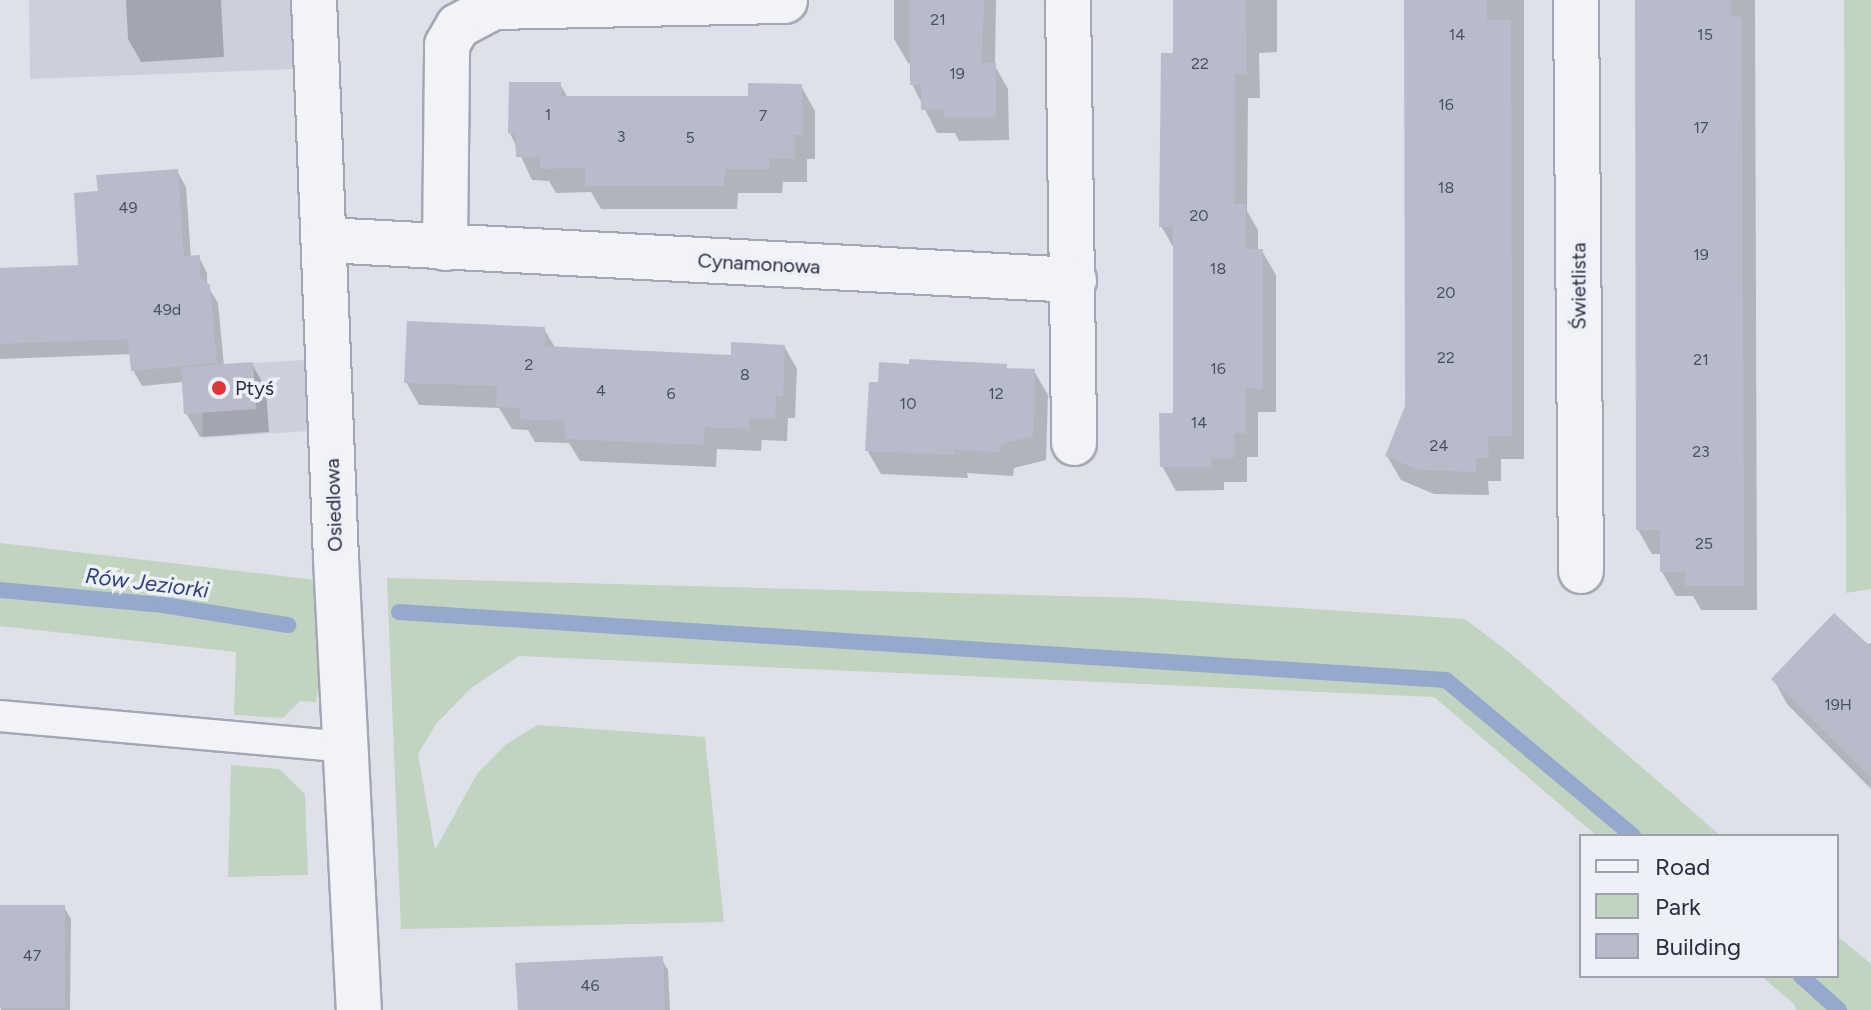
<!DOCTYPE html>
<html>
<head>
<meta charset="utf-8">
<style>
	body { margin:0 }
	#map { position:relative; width:1871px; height:1010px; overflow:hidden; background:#dee1e9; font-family:Figtree,sans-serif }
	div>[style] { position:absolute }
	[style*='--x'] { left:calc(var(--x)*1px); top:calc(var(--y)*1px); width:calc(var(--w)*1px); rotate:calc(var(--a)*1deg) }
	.built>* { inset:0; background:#ccd0dc }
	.green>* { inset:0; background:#c1d4bf }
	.shadow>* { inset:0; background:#0003 }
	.stream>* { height:16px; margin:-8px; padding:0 8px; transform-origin:8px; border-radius:8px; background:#95a8cd }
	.building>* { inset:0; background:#b8bcca }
	.roads { filter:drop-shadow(2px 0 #a3a7b4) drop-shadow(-2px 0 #a3a7b4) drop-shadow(0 2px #a3a7b4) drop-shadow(0 -2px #a3a7b4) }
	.lane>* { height:30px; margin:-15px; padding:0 15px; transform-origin:15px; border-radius:15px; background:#f2f3f7 }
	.street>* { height:44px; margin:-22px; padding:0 22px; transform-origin:22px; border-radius:22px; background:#f2f3f7 }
	.dots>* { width:22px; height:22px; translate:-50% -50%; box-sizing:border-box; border:4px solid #eef0f7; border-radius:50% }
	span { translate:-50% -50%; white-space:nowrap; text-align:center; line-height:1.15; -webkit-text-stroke:7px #eef0f7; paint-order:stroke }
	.number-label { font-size:16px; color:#4a5064 }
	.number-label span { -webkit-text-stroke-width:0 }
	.street-label { font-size:20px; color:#262c42 }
	.poi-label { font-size:20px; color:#262c42 }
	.left { translate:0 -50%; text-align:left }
	.water-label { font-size:22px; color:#2c437a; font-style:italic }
	.legend { position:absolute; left:1579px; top:834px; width:260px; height:144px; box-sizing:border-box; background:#eef0f7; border:2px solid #9ea2af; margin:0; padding:10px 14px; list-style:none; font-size:24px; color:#262c42 }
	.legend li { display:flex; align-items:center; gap:16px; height:40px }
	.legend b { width:40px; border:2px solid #9ea2af }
</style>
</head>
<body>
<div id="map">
	<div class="built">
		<div style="clip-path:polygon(29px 0,297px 0,297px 69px,30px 79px)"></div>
		<div style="clip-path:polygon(305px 360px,308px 431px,202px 438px,203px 413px,184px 413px,181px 367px)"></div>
	</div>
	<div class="green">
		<div style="clip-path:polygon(1844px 0,1871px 0,1871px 589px,1846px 593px)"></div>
		<div style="clip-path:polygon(0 543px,315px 580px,322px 656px,316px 702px,300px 701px,283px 718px,234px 715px,236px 652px,0 626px)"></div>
		<div style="clip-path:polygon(387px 578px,1143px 598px,1465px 619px,1510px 653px,1721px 836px,1597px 836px,1434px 697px,519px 656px,471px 688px,436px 724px,418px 754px,435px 850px,477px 774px,505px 745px,537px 725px,705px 737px,724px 922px,401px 929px)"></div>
		<div style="clip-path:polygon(231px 765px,279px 769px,305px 794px,308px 875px,228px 877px)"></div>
		<div style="clip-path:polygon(1837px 936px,1871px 964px,1871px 1010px,1796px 1010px,1795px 1005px,1761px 976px,1837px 976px)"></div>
	</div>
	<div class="shadow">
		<div style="clip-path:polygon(126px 0,221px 0,224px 57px,141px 62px,128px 39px)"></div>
		<div style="clip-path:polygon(894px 0,996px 0,995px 66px,1008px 89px,1009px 140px,959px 141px,955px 133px,937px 133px,912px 84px,912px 64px,908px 63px,894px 39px)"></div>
		<div style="clip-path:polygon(1175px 0,1277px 0,1277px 52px,1259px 53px,1260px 98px,1248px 98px,1247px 211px,1258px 230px,1258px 251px,1262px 251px,1276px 275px,1276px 412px,1258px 412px,1258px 457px,1247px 457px,1247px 482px,1224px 482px,1224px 490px,1176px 491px,1162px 466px,1175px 415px,1175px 250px,1161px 226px,1175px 55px)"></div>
		<div style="clip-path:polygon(1406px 0,1524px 0,1524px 459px,1501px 459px,1501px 481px,1488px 481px,1489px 495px,1434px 494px,1401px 480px,1387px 456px,1407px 406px)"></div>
		<div style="clip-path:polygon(1637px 0,1755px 0,1757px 610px,1701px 610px,1693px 596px,1676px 596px,1662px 572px,1662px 554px,1652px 554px,1638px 530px)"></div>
		<div style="clip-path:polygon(560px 84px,568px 98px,750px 98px,801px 86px,815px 111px,815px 159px,807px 159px,807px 182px,783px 182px,782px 193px,738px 193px,737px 209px,601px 209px,591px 192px,556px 193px,549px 181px,532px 180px,510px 133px)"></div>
		<div style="clip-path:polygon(177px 171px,186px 187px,191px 258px,199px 257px,207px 273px,207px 285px,218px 303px,224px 366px,252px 364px,266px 389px,269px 432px,200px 437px,186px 413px,184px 382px,142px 386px,133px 370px,132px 354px,0 359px,0 270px,81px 267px,100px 193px)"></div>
		<div style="clip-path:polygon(544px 329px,556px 349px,733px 357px,784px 346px,797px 369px,795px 418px,788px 418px,787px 441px,762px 440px,761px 451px,717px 449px,716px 467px,580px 461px,569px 443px,535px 442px,528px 430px,512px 429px,499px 408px,419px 405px,406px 382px)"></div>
		<div style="clip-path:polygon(1006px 366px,1008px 370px,1034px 371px,1048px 395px,1046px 460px,1014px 468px,1013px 476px,967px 473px,968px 478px,881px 474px,867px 450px)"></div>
		<div style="clip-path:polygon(1871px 643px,1871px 789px,1787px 704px,1774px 680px)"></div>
		<div style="clip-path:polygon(0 907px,64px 907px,71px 919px,70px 1010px,1px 1010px)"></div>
		<div style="clip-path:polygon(661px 958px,668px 970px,670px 1010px,520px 1010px)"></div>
	</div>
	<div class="stream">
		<div style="--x:0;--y:590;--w:164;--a:5.3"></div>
		<div style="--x:163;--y:605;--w:127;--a:9.1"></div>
		<div style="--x:399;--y:612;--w:1049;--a:3.72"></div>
		<div style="--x:1446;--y:680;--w:244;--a:39.8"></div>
		<div style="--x:1801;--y:976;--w:51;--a:41.8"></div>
	</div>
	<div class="building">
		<div style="clip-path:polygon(910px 0,984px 0,982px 63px,996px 63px,996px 117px,944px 117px,944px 109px,921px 110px,921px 85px,910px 85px)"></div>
		<div style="clip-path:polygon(1173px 0,1246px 0,1247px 74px,1235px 74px,1234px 204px,1246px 204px,1245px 249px,1263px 249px,1263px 389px,1245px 388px,1246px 434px,1234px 433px,1234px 458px,1211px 459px,1211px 467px,1160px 467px,1159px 413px,1173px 413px,1173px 227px,1159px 227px,1161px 53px,1173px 53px)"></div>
		<div style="clip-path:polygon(1404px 0,1487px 0,1487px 20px,1511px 20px,1512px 436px,1488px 436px,1489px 458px,1476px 458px,1476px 472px,1419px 470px,1385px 456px,1405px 406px)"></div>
		<div style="clip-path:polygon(1635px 0,1730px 0,1731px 16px,1742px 17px,1744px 586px,1685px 586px,1685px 572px,1660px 572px,1660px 530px,1636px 530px)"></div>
		<div style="clip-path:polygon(509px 82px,561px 82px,561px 96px,748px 96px,748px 83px,802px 84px,802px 135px,794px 135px,794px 159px,770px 158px,769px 169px,725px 169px,724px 186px,585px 186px,585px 168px,540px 169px,540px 157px,516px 157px,515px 134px,508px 133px)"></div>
		<div style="clip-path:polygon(178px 169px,184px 256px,200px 255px,200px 276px,210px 285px,217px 363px,131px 371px,128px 339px,0 344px,0 268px,78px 265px,74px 193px,98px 191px,96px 175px)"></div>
		<div style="clip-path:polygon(407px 321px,545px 327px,545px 346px,731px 355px,731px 342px,785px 345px,783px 396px,776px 396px,775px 419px,750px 418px,749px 429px,705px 427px,703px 445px,565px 439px,565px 421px,520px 419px,520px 408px,496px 407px,497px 386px,404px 383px)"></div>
		<div style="clip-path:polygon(909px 359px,1007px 364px,1006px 368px,1035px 369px,1033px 436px,1001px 444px,1000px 452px,955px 450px,955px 455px,865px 451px,869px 382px,878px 382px,879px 362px,909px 364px)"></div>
		<div style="clip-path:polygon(253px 362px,256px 409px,184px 414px,181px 367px)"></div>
		<div style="clip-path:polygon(1834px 613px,1871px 647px,1871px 778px,1771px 679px)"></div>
		<div style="clip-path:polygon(0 905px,65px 905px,65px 1008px,0 1008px)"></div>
		<div style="clip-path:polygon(663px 956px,665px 1010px,518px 1010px,515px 963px)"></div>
	</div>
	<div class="roads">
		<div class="lane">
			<div style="--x:0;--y:716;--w:346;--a:5.1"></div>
		</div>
		<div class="street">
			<div style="--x:314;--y:0;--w:559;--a:87.75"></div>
			<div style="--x:336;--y:559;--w:452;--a:87.1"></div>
			<div style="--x:1068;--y:0;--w:443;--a:89.2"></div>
			<div style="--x:1576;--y:0;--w:571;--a:89.5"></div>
			<div style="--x:326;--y:240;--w:749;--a:3.06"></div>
			<div style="--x:445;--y:248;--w:203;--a:-89.4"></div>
			<div style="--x:447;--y:45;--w:22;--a:-60"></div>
			<div style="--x:458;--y:26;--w:41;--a:-27.8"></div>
			<div style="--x:494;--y:7;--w:291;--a:-1.2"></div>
		</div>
	</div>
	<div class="dots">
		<div style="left:219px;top:388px;background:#dc3636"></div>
	</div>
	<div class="number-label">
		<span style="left:938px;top:20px">21</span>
		<span style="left:1457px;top:35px">14</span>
		<span style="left:1705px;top:35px">15</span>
		<span style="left:1200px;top:64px">22</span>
		<span style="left:957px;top:74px">19</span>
		<span style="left:1446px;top:105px">16</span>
		<span style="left:548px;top:115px">1</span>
		<span style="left:763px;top:116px">7</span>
		<span style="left:1701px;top:128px">17</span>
		<span style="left:621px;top:137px">3</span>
		<span style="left:690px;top:138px">5</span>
		<span style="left:1446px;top:188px">18</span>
		<span style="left:128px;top:208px">49</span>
		<span style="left:1199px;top:216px">20</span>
		<span style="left:1701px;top:255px">19</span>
		<span style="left:1218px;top:269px">18</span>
		<span style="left:1446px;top:293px">20</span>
		<span style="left:167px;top:310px">49d</span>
		<span style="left:1446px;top:358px">22</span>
		<span style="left:1701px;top:360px">21</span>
		<span style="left:529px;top:365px">2</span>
		<span style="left:1218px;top:369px">16</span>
		<span style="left:745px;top:375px">8</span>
		<span style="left:601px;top:391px">4</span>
		<span style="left:671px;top:394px">6</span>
		<span style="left:996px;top:394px">12</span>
		<span style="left:908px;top:404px">10</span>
		<span style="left:1199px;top:423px">14</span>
		<span style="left:1439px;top:446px">24</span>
		<span style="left:1701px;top:452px">23</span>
		<span style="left:1704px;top:544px">25</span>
		<span style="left:1838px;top:705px">19H</span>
		<span style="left:32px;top:956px">47</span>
		<span style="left:590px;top:986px">46</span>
	</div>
	<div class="street-label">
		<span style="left:759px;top:264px;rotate:3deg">Cynamonowa</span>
		<span style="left:1579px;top:286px;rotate:-90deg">Świetlista</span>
		<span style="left:334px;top:505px;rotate:-92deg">Osiedlowa</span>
	</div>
	<div class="poi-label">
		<span class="left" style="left:235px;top:388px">Ptyś</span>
	</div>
	<div class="water-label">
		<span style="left:147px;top:583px;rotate:7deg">Rów Jeziorki</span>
	</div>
	<ul class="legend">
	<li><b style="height:10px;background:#f2f3f7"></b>Road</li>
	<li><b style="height:22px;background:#c1d4bf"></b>Park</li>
	<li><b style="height:22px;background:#b8bcca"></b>Building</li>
	</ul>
</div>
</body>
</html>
